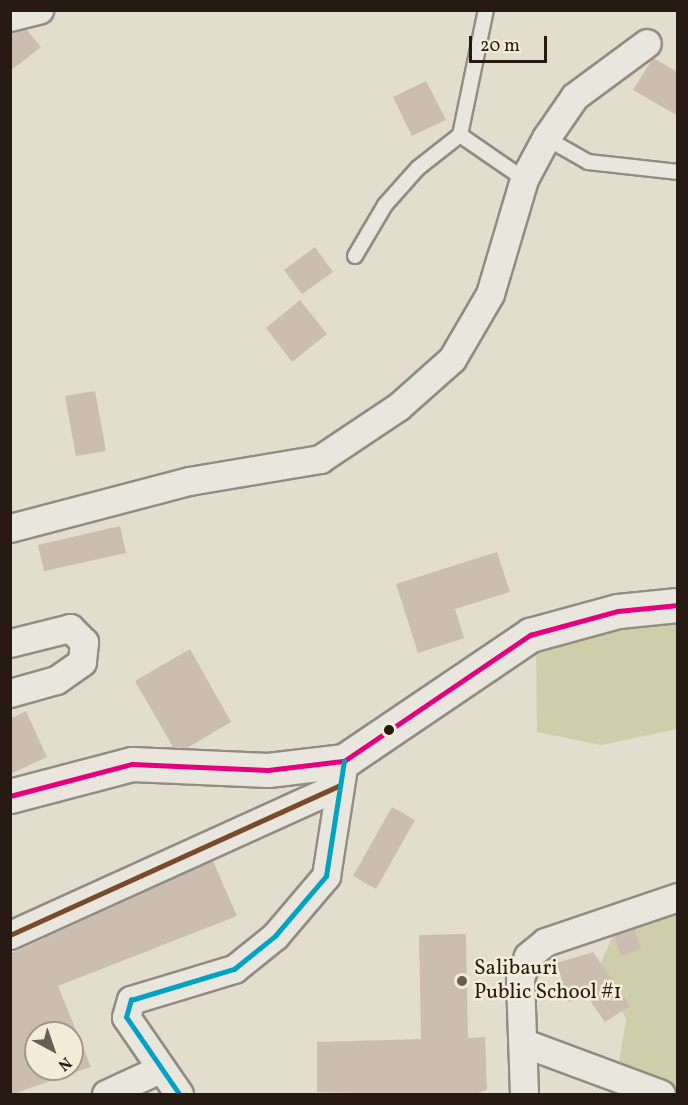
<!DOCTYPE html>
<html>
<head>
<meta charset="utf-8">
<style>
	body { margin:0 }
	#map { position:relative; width:688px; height:1105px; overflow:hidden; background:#e3ddcd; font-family:Vollkorn,serif }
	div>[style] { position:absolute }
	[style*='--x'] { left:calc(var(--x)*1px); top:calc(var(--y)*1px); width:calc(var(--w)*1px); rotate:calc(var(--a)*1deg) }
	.green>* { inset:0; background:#ceceab }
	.building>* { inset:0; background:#cbbeb0 }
	.roads { filter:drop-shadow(2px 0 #928d83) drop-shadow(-2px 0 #928d83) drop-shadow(0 2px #928d83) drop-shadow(0 -2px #928d83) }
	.lane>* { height:14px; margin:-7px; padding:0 7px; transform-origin:7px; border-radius:7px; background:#e9e6de }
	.street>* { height:27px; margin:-13.5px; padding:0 13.5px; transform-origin:13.5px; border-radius:13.5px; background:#e9e6de }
	.secondary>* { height:33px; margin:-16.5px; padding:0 16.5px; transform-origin:16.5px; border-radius:16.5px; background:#e9e6de }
	.bus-1>* { height:4.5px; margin:-2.25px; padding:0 2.25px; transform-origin:2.25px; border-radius:2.25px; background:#e5007d }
	.bus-2>* { height:4.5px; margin:-2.25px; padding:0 2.25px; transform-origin:2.25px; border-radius:2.25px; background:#7a4b2a }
	.bus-3>* { height:4.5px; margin:-2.25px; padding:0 2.25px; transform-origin:2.25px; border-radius:2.25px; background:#02a2c5 }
	.dots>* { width:16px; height:16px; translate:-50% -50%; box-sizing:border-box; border:3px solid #f3ecd8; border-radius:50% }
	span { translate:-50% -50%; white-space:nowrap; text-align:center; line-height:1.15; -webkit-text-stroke:5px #f3ecd8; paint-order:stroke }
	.poi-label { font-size:21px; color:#261a12 }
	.left { translate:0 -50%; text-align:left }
	.frame { position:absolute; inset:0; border:12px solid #261a12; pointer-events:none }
	.north { position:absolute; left:24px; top:1021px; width:60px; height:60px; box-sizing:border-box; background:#f3ecd8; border:2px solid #a19889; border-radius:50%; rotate:140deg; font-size:16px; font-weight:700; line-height:24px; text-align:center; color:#261a12 }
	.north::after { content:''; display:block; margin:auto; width:21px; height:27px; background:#685e53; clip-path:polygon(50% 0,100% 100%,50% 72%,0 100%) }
	.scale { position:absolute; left:469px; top:36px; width:78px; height:27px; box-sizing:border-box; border:3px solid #261a12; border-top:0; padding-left:8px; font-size:18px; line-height:21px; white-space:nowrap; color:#261a12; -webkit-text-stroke:4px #f3ecd8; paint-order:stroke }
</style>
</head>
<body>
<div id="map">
	<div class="green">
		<div style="clip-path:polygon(677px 623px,677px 729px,601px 745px,537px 732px,536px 651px,618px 630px)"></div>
		<div style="clip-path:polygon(677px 905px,677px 1094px,614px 1094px,626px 1019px,600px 965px,621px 916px)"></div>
	</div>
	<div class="building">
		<div style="clip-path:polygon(26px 29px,41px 47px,10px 71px,10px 32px)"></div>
		<div style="clip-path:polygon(653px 58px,678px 72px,678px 116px,633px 90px)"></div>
		<div style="clip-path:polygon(426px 81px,446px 120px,412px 136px,393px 97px)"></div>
		<div style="clip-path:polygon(315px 247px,333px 272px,302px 294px,284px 270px)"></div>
		<div style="clip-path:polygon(300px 300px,327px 334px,292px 362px,266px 328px)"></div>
		<div style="clip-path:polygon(95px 391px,106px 451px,76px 456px,65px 396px)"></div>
		<div style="clip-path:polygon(120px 526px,126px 553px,44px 571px,38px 545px)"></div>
		<div style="clip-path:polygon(497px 552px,510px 592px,455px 609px,464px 638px,418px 653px,396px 584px)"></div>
		<div style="clip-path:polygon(190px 649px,231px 722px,187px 748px,173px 747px,135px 681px)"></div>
		<div style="clip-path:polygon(26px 711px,47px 757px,10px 774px,10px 719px)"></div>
		<div style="clip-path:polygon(392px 807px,415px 820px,376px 889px,353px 876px)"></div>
		<div style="clip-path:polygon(evenodd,213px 861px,237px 916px,58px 986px,91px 1067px,10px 1095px,10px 954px,213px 861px,36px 1033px,72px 1033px,72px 1069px,36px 1069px,36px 1033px)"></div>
		<div style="clip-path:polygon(634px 928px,641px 949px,621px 956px,614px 935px)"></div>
		<div style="clip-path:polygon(466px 934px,468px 1038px,485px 1037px,487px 1090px,471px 1095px,317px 1092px,317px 1042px,421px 1039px,419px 935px)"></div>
		<div style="clip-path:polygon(593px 952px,630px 1006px,605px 1022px,587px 996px,568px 1002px,557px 963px)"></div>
	</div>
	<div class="roads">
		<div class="lane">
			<div style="--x:460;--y:135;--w:128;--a:-78.3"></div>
			<div style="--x:546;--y:138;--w:48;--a:29.7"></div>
			<div style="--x:588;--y:162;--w:91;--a:6.3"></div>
			<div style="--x:355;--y:256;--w:59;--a:-59.5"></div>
			<div style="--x:385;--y:205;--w:50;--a:-48.3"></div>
			<div style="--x:418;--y:168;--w:53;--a:-38.2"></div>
			<div style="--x:460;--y:135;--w:78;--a:34.5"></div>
		</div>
		<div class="street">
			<div style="--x:10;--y:17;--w:30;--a:-14"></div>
			<div style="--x:10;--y:528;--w:185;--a:-14.7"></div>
			<div style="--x:189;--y:481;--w:133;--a:-9.5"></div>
			<div style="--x:320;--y:459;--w:94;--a:-33.7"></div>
			<div style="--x:398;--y:407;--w:72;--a:-41.6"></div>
			<div style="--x:452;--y:359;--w:75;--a:-59.7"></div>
			<div style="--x:490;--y:294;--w:120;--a:-73.5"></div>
			<div style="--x:524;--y:179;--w:47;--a:-61.8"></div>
			<div style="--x:546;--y:138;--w:51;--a:-55.4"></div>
			<div style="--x:575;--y:96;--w:89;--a:-36.4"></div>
			<div style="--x:10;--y:643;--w:62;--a:-14"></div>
			<div style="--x:70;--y:628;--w:20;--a:45"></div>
			<div style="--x:84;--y:642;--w:20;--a:96"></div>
			<div style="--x:82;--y:662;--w:32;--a:145"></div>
			<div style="--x:56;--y:680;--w:48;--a:164.2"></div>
			<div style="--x:10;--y:935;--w:361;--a:-24.4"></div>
			<div style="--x:524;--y:1043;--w:146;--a:20.4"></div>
			<div style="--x:106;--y:1094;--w:57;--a:-24.8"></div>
			<div style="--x:179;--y:1094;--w:93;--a:-124.5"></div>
			<div style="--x:126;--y:1017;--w:18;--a:-74"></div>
			<div style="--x:131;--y:1000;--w:108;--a:-16.8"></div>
			<div style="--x:234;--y:969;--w:53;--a:-38.8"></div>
			<div style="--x:275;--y:936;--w:79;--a:-49.6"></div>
			<div style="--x:326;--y:876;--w:116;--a:-81.1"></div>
			<div style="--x:524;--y:1094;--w:116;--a:-92"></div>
			<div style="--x:520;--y:978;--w:23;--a:-70"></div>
			<div style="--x:528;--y:956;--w:22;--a:-39"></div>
			<div style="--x:545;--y:942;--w:140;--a:-18.7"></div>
		</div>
		<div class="secondary">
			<div style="--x:10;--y:796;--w:126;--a:-14.7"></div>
			<div style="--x:132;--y:764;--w:136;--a:2.5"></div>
			<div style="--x:268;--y:770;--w:77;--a:-6.8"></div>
			<div style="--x:344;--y:761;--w:225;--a:-34.1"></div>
			<div style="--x:530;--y:635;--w:91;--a:-15.3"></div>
			<div style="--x:618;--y:611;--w:60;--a:-5.7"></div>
		</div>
	</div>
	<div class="bus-1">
		<div style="--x:10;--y:796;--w:126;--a:-14.7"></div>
		<div style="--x:132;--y:764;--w:136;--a:2.5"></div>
		<div style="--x:268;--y:770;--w:77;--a:-6.8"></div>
		<div style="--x:344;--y:761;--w:225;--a:-34.1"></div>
		<div style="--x:530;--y:635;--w:91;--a:-15.3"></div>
		<div style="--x:618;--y:611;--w:60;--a:-5.7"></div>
	</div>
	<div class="bus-2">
		<div style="--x:10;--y:935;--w:361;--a:-24.4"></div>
	</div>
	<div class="bus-3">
		<div style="--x:179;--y:1094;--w:93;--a:-124.5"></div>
		<div style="--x:126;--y:1017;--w:18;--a:-74"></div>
		<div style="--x:131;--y:1000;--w:108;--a:-16.8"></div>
		<div style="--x:234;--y:969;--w:53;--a:-38.8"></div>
		<div style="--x:275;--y:936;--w:79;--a:-49.6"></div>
		<div style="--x:326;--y:876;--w:116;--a:-81.1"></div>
	</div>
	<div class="dots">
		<div style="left:389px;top:730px;background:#261a12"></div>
		<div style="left:462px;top:981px;background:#685e53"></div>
	</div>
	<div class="poi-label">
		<span class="left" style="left:474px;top:981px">Salibauri<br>Public School #1</span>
	</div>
	<div class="frame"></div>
	<div class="north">N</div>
	<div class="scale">20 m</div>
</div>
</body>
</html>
